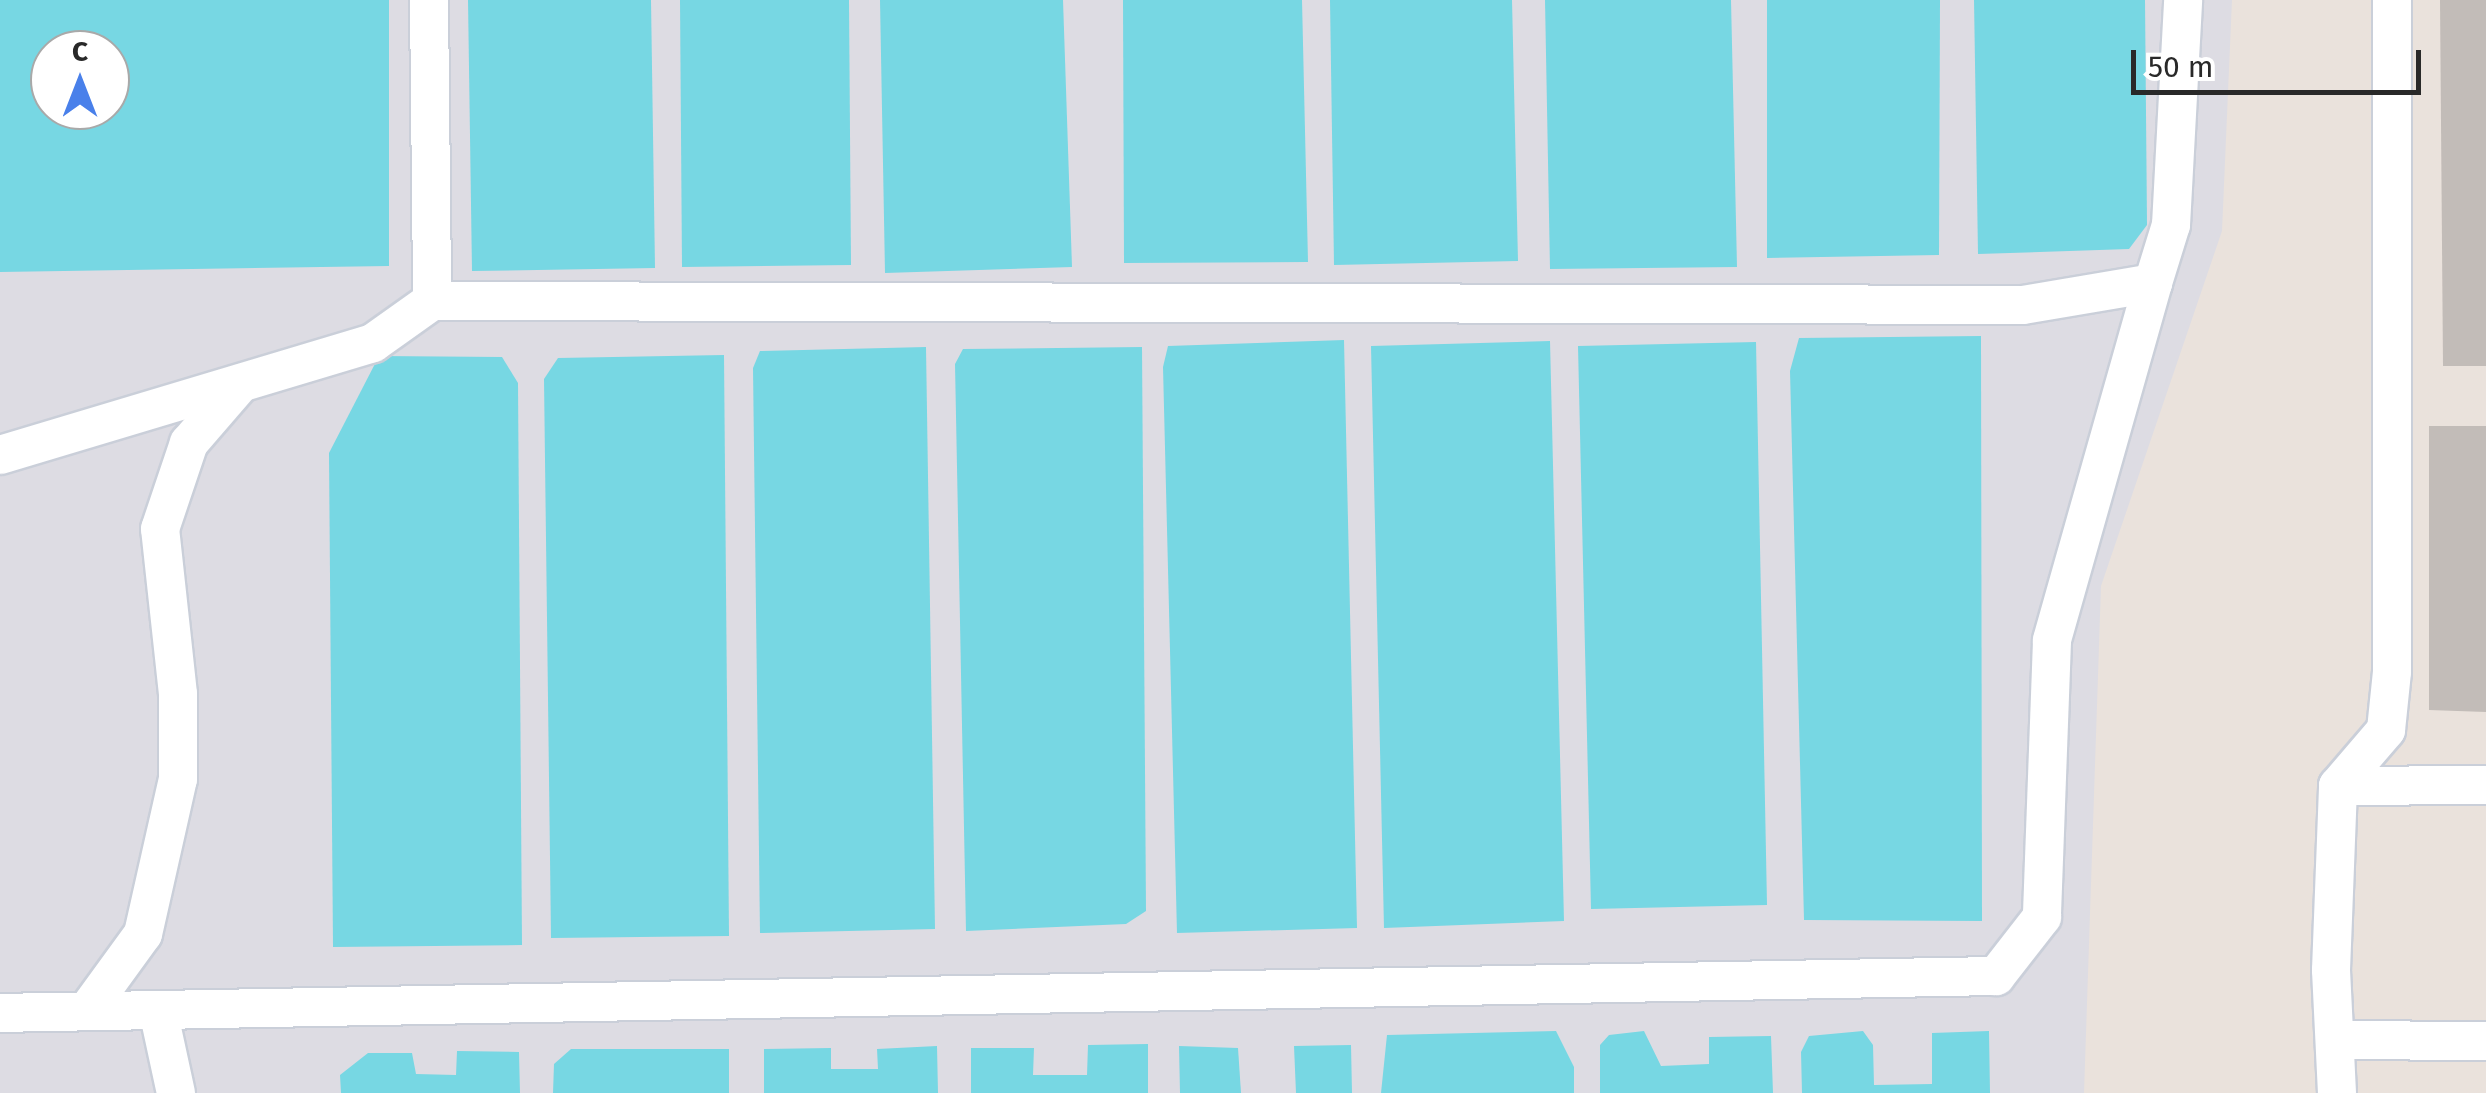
<!DOCTYPE html>
<html>
<head>
<meta charset="utf-8">
<style>
	body { margin:0 }
	#map { position:relative; width:2486px; height:1093px; overflow:hidden; background:#eae2dc; font-family:"Fira Sans",sans-serif }
	div>[style] { position:absolute }
	[style*='--x'] { left:calc(var(--x)*1px); top:calc(var(--y)*1px); width:calc(var(--w)*1px); rotate:calc(var(--a)*1deg) }
	.industrial>* { inset:0; background:#dddce3 }
	.water>* { inset:0; background:#77d7e3 }
	.building>* { inset:0; background:#c2bcb8 }
	.roads { filter:drop-shadow(2px 0 #cacfd9) drop-shadow(-2px 0 #cacfd9) drop-shadow(0 2px #cacfd9) drop-shadow(0 -2px #cacfd9) }
	.minor>* { height:38px; margin:-19px; padding:0 19px; transform-origin:19px; border-radius:19px; background:#fff }
	span { translate:-50% -50%; white-space:nowrap; text-align:center; line-height:1.15; -webkit-text-stroke:9px #fff; paint-order:stroke }
	.north { position:absolute; left:30px; top:30px; width:100px; height:100px; box-sizing:border-box; background:#fff; border:2px solid #a9a9a9; border-radius:50%; rotate:0deg; font-size:28px; font-weight:700; line-height:40px; text-align:center; color:#292929 }
	.north::after { content:''; display:block; margin:auto; width:35px; height:45px; background:#4980ea; clip-path:polygon(50% 0,100% 100%,50% 72%,0 100%) }
	.scale { position:absolute; left:2131px; top:50px; width:290px; height:45px; box-sizing:border-box; border:5px solid #292929; border-top:0; padding-left:12px; font-size:30px; line-height:35px; white-space:nowrap; color:#292929; -webkit-text-stroke:8px #fff; paint-order:stroke }
</style>
</head>
<body>
<div id="map">
	<div class="industrial">
		<div style="clip-path:polygon(evenodd,0 0,2232px 0,2222px 231px,2101px 586px,2084px 1093px,0 1093px,0 0,50px 50px,110px 50px,110px 110px,50px 110px,50px 50px)"></div>
	</div>
	<div class="water">
		<div style="clip-path:polygon(evenodd,0 0,389px 0,389px 266px,0 272px,0 0,110px 50px,110px 110px,50px 110px,50px 50px,110px 50px)"></div>
		<div style="clip-path:polygon(468px 0,651px 0,655px 268px,472px 271px)"></div>
		<div style="clip-path:polygon(680px 0,849px 0,851px 265px,682px 267px)"></div>
		<div style="clip-path:polygon(880px 0,1063px 0,1072px 267px,885px 273px)"></div>
		<div style="clip-path:polygon(1123px 0,1302px 0,1308px 262px,1124px 263px)"></div>
		<div style="clip-path:polygon(1330px 0,1512px 0,1518px 261px,1334px 265px)"></div>
		<div style="clip-path:polygon(1545px 0,1731px 0,1737px 267px,1550px 269px)"></div>
		<div style="clip-path:polygon(1767px 0,1940px 0,1939px 255px,1767px 258px)"></div>
		<div style="clip-path:polygon(1974px 0,2145px 0,2147px 225px,2129px 249px,1978px 254px)"></div>
		<div style="clip-path:polygon(1981px 336px,1982px 921px,1804px 920px,1790px 371px,1799px 338px)"></div>
		<div style="clip-path:polygon(1344px 340px,1357px 928px,1177px 933px,1163px 367px,1168px 346px)"></div>
		<div style="clip-path:polygon(1550px 341px,1564px 921px,1384px 928px,1371px 346px)"></div>
		<div style="clip-path:polygon(1756px 342px,1767px 905px,1591px 909px,1578px 346px)"></div>
		<div style="clip-path:polygon(926px 347px,935px 929px,760px 933px,753px 368px,760px 351px)"></div>
		<div style="clip-path:polygon(1142px 347px,1146px 911px,1126px 924px,966px 931px,955px 364px,963px 349px)"></div>
		<div style="clip-path:polygon(724px 355px,729px 936px,551px 938px,544px 379px,558px 358px)"></div>
		<div style="clip-path:polygon(379px 356px,502px 357px,518px 383px,522px 945px,333px 947px,329px 453px)"></div>
		<div style="clip-path:polygon(1556px 1031px,1574px 1067px,1574px 1093px,1381px 1093px,1387px 1035px)"></div>
		<div style="clip-path:polygon(1644px 1031px,1661px 1066px,1709px 1064px,1709px 1037px,1771px 1036px,1773px 1093px,1600px 1093px,1600px 1045px,1609px 1035px)"></div>
		<div style="clip-path:polygon(1863px 1031px,1873px 1045px,1874px 1085px,1932px 1084px,1932px 1033px,1989px 1031px,1990px 1093px,1802px 1093px,1801px 1052px,1809px 1036px)"></div>
		<div style="clip-path:polygon(1148px 1044px,1148px 1093px,971px 1093px,971px 1048px,1034px 1048px,1033px 1075px,1087px 1075px,1088px 1045px)"></div>
		<div style="clip-path:polygon(1351px 1045px,1352px 1093px,1296px 1093px,1294px 1046px)"></div>
		<div style="clip-path:polygon(937px 1046px,938px 1093px,764px 1093px,764px 1049px,831px 1048px,831px 1069px,878px 1069px,877px 1049px)"></div>
		<div style="clip-path:polygon(1179px 1046px,1238px 1048px,1241px 1093px,1180px 1093px)"></div>
		<div style="clip-path:polygon(571px 1049px,729px 1049px,729px 1093px,553px 1093px,554px 1064px)"></div>
		<div style="clip-path:polygon(457px 1051px,519px 1052px,520px 1093px,341px 1093px,340px 1075px,368px 1053px,412px 1053px,416px 1074px,456px 1075px)"></div>
	</div>
	<div class="building">
		<div style="clip-path:polygon(2440px 0,2486px 0,2486px 366px,2443px 366px)"></div>
		<div style="clip-path:polygon(2429px 426px,2486px 426px,2486px 712px,2429px 710px)"></div>
	</div>
	<div class="roads">
		<div class="minor">
			<div style="--x:429;--y:0;--w:301;--a:89.4"></div>
			<div style="--x:2153;--y:283;--w:61;--a:-72.8"></div>
			<div style="--x:2171;--y:225;--w:225;--a:-86.9"></div>
			<div style="--x:0;--y:455;--w:389;--a:-16.7"></div>
			<div style="--x:373;--y:343;--w:72;--a:-35.4"></div>
			<div style="--x:432;--y:301;--w:1591;--a:0.14"></div>
			<div style="--x:2023;--y:305;--w:132;--a:-9.6"></div>
			<div style="--x:2153;--y:283;--w:372;--a:105.8"></div>
			<div style="--x:2052;--y:641;--w:276;--a:92.1"></div>
			<div style="--x:2042;--y:917;--w:75;--a:127.9"></div>
			<div style="--x:1996;--y:976;--w:1996;--a:178.94"></div>
			<div style="--x:2338;--y:786;--w:148;--a:-0.4"></div>
			<div style="--x:158;--y:1010;--w:85;--a:77.8"></div>
			<div style="--x:87;--y:1011;--w:95;--a:-54"></div>
			<div style="--x:143;--y:934;--w:159;--a:-77.3"></div>
			<div style="--x:178;--y:779;--w:85;--a:-90"></div>
			<div style="--x:178;--y:694;--w:166;--a:-96.2"></div>
			<div style="--x:160;--y:529;--w:91;--a:-71.4"></div>
			<div style="--x:189;--y:443;--w:78;--a:-49.2"></div>
			<div style="--x:2337;--y:1040;--w:149;--a:0.4"></div>
			<div style="--x:2337;--y:1093;--w:123;--a:-92.8"></div>
			<div style="--x:2331;--y:970;--w:184;--a:-87.8"></div>
			<div style="--x:2338;--y:786;--w:74;--a:-49.4"></div>
			<div style="--x:2386;--y:730;--w:58;--a:-84.1"></div>
			<div style="--x:2392;--y:672;--w:672;--a:-90"></div>
		</div>
	</div>
	<div class="north">С</div>
	<div class="scale">50 m</div>
</div>
</body>
</html>
